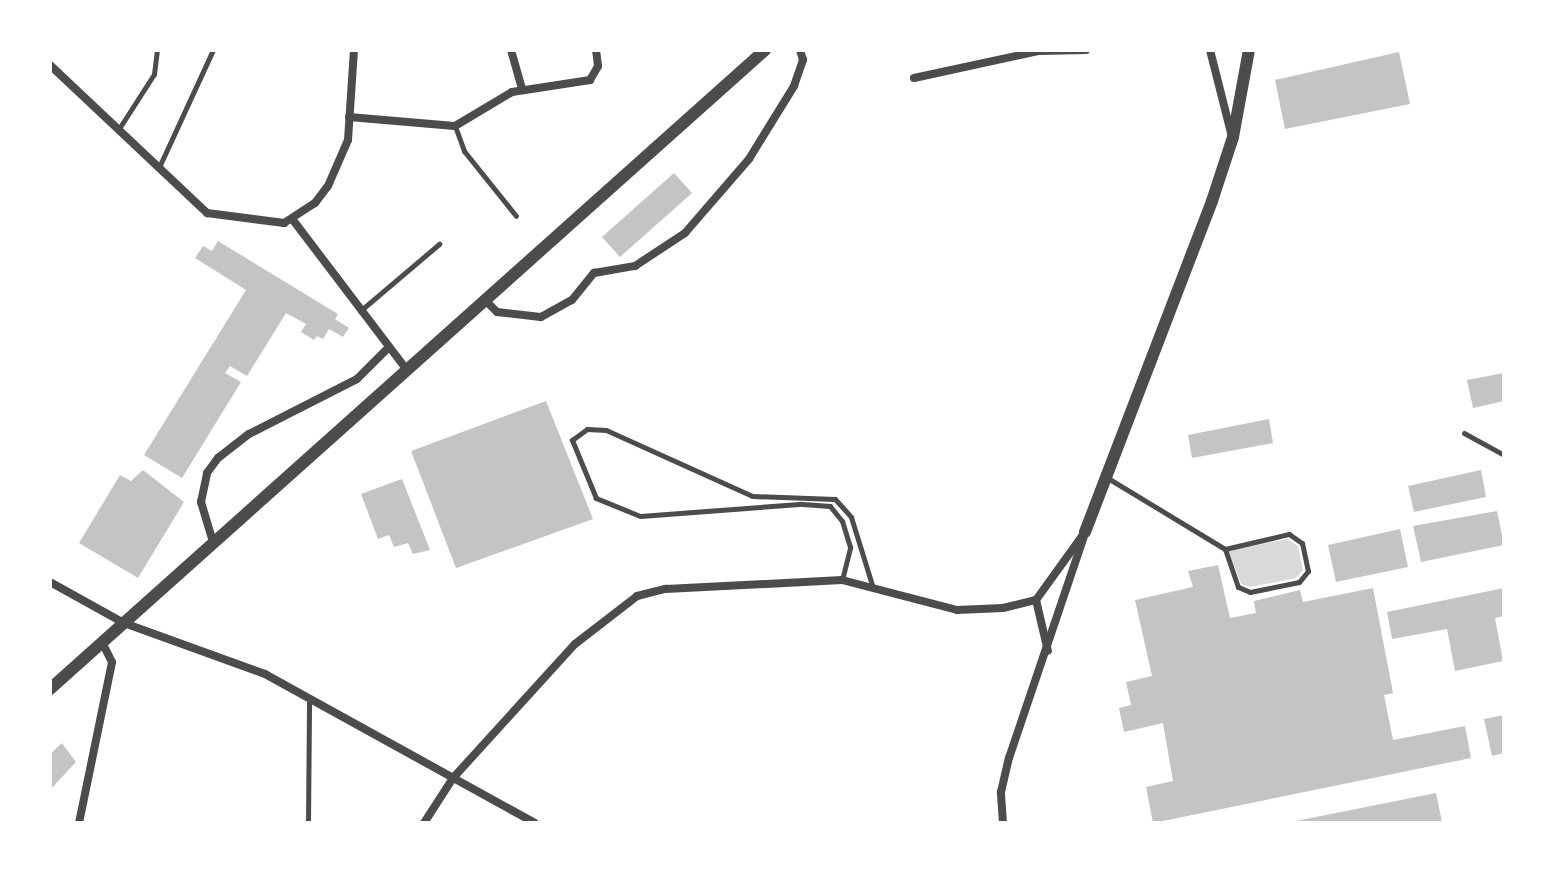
<!DOCTYPE html>
<html>
<head>
<meta charset="utf-8">
<style>
	body { margin:0 }
	#map { position:relative; width:1554px; height:873px; overflow:hidden; background:#fff; font-family:Inter,sans-serif }
	div>[style] { position:absolute }
	[style*='--x'] { left:calc(var(--x)*1px); top:calc(var(--y)*1px); width:calc(var(--w)*1px); rotate:calc(var(--a)*1deg) }
	.water>* { inset:0; background:#d9d9d9 }
	.building>* { inset:0; background:#c4c4c4 }
	.service>* { height:5px; margin:-2.5px; padding:0 2.5px; transform-origin:2.5px; border-radius:2.5px; background:#4c4c4c }
	.minor>* { height:8px; margin:-4px; padding:0 4px; transform-origin:4px; border-radius:4px; background:#4c4c4c }
	.tertiary>* { height:12px; margin:-6px; padding:0 6px; transform-origin:6px; border-radius:6px; background:#4c4c4c }
	span { translate:-50% -50%; white-space:nowrap; text-align:center; line-height:1.15; -webkit-text-stroke:6px #fff; paint-order:stroke }
	.frame { position:absolute; inset:0; border:52px solid #fff; pointer-events:none }
</style>
</head>
<body>
<div id="map">
	<div class="water">
		<div style="clip-path:polygon(1287px 539px,1298px 546px,1303px 570px,1296px 578px,1251px 587px,1241px 584px,1229px 551px)"></div>
	</div>
	<div class="building">
		<div style="clip-path:polygon(1399px 52px,1410px 104px,1285px 129px,1275px 80px)"></div>
		<div style="clip-path:polygon(674px 173px,692px 193px,620px 257px,602px 237px)"></div>
		<div style="clip-path:polygon(218px 241px,338px 314px,335px 319px,349px 328px,343px 337px,329px 329px,323px 339px,317px 336px,314px 340px,301px 332px,306px 324px,286px 313px,247px 376px,230px 366px,225px 373px,241px 382px,182px 478px,144px 455px,246px 290px,195px 258px,203px 246px,212px 251px)"></div>
		<div style="clip-path:polygon(1504px 373px,1504px 401px,1473px 408px,1467px 380px)"></div>
		<div style="clip-path:polygon(546px 401px,593px 519px,456px 568px,411px 451px)"></div>
		<div style="clip-path:polygon(1269px 419px,1273px 443px,1192px 458px,1188px 435px)"></div>
		<div style="clip-path:polygon(143px 470px,184px 502px,138px 578px,79px 543px,120px 475px,131px 481px)"></div>
		<div style="clip-path:polygon(1481px 470px,1486px 497px,1414px 512px,1408px 486px)"></div>
		<div style="clip-path:polygon(402px 479px,430px 550px,413px 554px,408px 543px,394px 547px,389px 535px,378px 539px,361px 494px)"></div>
		<div style="clip-path:polygon(1497px 511px,1504px 545px,1421px 562px,1413px 526px)"></div>
		<div style="clip-path:polygon(1400px 529px,1408px 567px,1336px 582px,1328px 545px)"></div>
		<div style="clip-path:polygon(1218px 565px,1230px 618px,1256px 613px,1254px 601px,1300px 590px,1303px 602px,1373px 588px,1393px 693px,1384px 695px,1393px 740px,1465px 726px,1471px 758px,1153px 823px,1146px 787px,1173px 781px,1163px 723px,1124px 732px,1119px 708px,1131px 705px,1126px 682px,1152px 676px,1135px 600px,1193px 587px,1188px 571px)"></div>
		<div style="clip-path:polygon(1504px 588px,1504px 616px,1495px 618px,1503px 661px,1455px 671px,1447px 629px,1392px 639px,1387px 612px)"></div>
		<div style="clip-path:polygon(1504px 715px,1504px 753px,1492px 756px,1484px 719px)"></div>
		<div style="clip-path:polygon(62px 743px,76px 762px,50px 790px,50px 754px)"></div>
		<div style="clip-path:polygon(1436px 793px,1442px 822px,1291px 823px,1291px 822px)"></div>
	</div>
	<div class="service">
		<div style="--x:455;--y:126;--w:27;--a:70"></div>
		<div style="--x:464;--y:151;--w:83;--a:51.3"></div>
		<div style="--x:120;--y:127;--w:63;--a:-57.3"></div>
		<div style="--x:154;--y:74;--w:24;--a:-83"></div>
		<div style="--x:160;--y:165;--w:127;--a:-65.3"></div>
		<div style="--x:360;--y:311;--w:104;--a:-40.3"></div>
		<div style="--x:1464;--y:433;--w:46;--a:28.8"></div>
		<div style="--x:1106;--y:477;--w:139;--a:31.2"></div>
		<div style="--x:1225;--y:549;--w:66;--a:-13.2"></div>
		<div style="--x:1289;--y:534;--w:16;--a:35"></div>
		<div style="--x:1302;--y:543;--w:29;--a:78"></div>
		<div style="--x:1308;--y:571;--w:14;--a:129"></div>
		<div style="--x:1299;--y:582;--w:50;--a:168.5"></div>
		<div style="--x:1250;--y:592;--w:13;--a:-157"></div>
		<div style="--x:1238;--y:587;--w:40;--a:-108.9"></div>
		<div style="--x:842;--y:580;--w:34;--a:-76"></div>
		<div style="--x:850;--y:547;--w:27;--a:-107"></div>
		<div style="--x:842;--y:521;--w:19;--a:-129"></div>
		<div style="--x:830;--y:506;--w:31;--a:-176"></div>
		<div style="--x:799;--y:504;--w:159;--a:175.7"></div>
		<div style="--x:640;--y:516;--w:48;--a:-157.8"></div>
		<div style="--x:596;--y:498;--w:63;--a:-112.5"></div>
		<div style="--x:572;--y:440;--w:19;--a:-36"></div>
		<div style="--x:587;--y:429;--w:19;--a:3"></div>
		<div style="--x:606;--y:430;--w:160;--a:24.3"></div>
		<div style="--x:752;--y:496;--w:83;--a:2.1"></div>
		<div style="--x:835;--y:499;--w:24;--a:48"></div>
		<div style="--x:851;--y:517;--w:71;--a:72.8"></div>
		<div style="--x:308;--y:823;--w:121;--a:-89.5"></div>
	</div>
	<div class="minor">
		<div style="--x:511;--y:50;--w:41;--a:74.2"></div>
		<div style="--x:1210;--y:50;--w:86;--a:75.8"></div>
		<div style="--x:50;--y:65;--w:216;--a:43.3"></div>
		<div style="--x:207;--y:213;--w:78;--a:7.4"></div>
		<div style="--x:284;--y:223;--w:37;--a:-33"></div>
		<div style="--x:315;--y:203;--w:21;--a:-53"></div>
		<div style="--x:328;--y:186;--w:50;--a:-66.5"></div>
		<div style="--x:348;--y:140;--w:90;--a:-86.2"></div>
		<div style="--x:914;--y:78;--w:128;--a:-12.2"></div>
		<div style="--x:1039;--y:51;--w:47;--a:-1.2"></div>
		<div style="--x:349;--y:117;--w:106;--a:4.9"></div>
		<div style="--x:455;--y:126;--w:66;--a:-30.8"></div>
		<div style="--x:512;--y:92;--w:79;--a:-8.7"></div>
		<div style="--x:590;--y:80;--w:16;--a:-60"></div>
		<div style="--x:598;--y:66;--w:16;--a:-97"></div>
		<div style="--x:293;--y:220;--w:187;--a:52.8"></div>
		<div style="--x:485;--y:300;--w:17;--a:45"></div>
		<div style="--x:497;--y:312;--w:44;--a:6.5"></div>
		<div style="--x:541;--y:317;--w:35;--a:-29"></div>
		<div style="--x:572;--y:300;--w:35;--a:-51"></div>
		<div style="--x:594;--y:273;--w:42;--a:-9.7"></div>
		<div style="--x:635;--y:266;--w:60;--a:-33.4"></div>
		<div style="--x:685;--y:233;--w:98;--a:-49.1"></div>
		<div style="--x:749;--y:159;--w:86;--a:-58.3"></div>
		<div style="--x:794;--y:86;--w:28;--a:-71"></div>
		<div style="--x:803;--y:60;--w:10;--a:-107"></div>
		<div style="--x:213;--y:542;--w:42;--a:-106.7"></div>
		<div style="--x:201;--y:502;--w:30;--a:-78"></div>
		<div style="--x:207;--y:473;--w:19;--a:-54"></div>
		<div style="--x:218;--y:458;--w:39;--a:-38"></div>
		<div style="--x:249;--y:434;--w:121;--a:-27"></div>
		<div style="--x:357;--y:379;--w:42;--a:-45"></div>
		<div style="--x:50;--y:582;--w:85;--a:29"></div>
		<div style="--x:124;--y:623;--w:150;--a:19.9"></div>
		<div style="--x:265;--y:674;--w:308;--a:28.9"></div>
		<div style="--x:1036;--y:600;--w:52;--a:76.8"></div>
		<div style="--x:79;--y:823;--w:164;--a:-78.4"></div>
		<div style="--x:112;--y:662;--w:20;--a:-117"></div>
		<div style="--x:424;--y:823;--w:54;--a:-57.2"></div>
		<div style="--x:453;--y:778;--w:181;--a:-47.7"></div>
		<div style="--x:575;--y:644;--w:78;--a:-37.7"></div>
		<div style="--x:637;--y:596;--w:30;--a:-14"></div>
		<div style="--x:666;--y:589;--w:176;--a:-2.9"></div>
		<div style="--x:842;--y:580;--w:119;--a:14.6"></div>
		<div style="--x:957;--y:610;--w:46;--a:-2.5"></div>
		<div style="--x:1003;--y:608;--w:34;--a:-14"></div>
		<div style="--x:1036;--y:600;--w:84;--a:-54.2"></div>
		<div style="--x:1003;--y:823;--w:31;--a:-94"></div>
		<div style="--x:1001;--y:792;--w:35;--a:-77"></div>
		<div style="--x:1009;--y:758;--w:233;--a:-71.3"></div>
	</div>
	<div class="tertiary">
		<div style="--x:1085;--y:532;--w:355;--a:-69"></div>
		<div style="--x:1212;--y:201;--w:67;--a:-71.8"></div>
		<div style="--x:1233;--y:137;--w:88;--a:-79.6"></div>
		<div style="--x:50;--y:689;--w:959;--a:-41.79"></div>
	</div>
	<div class="frame"></div>
</div>
</body>
</html>
